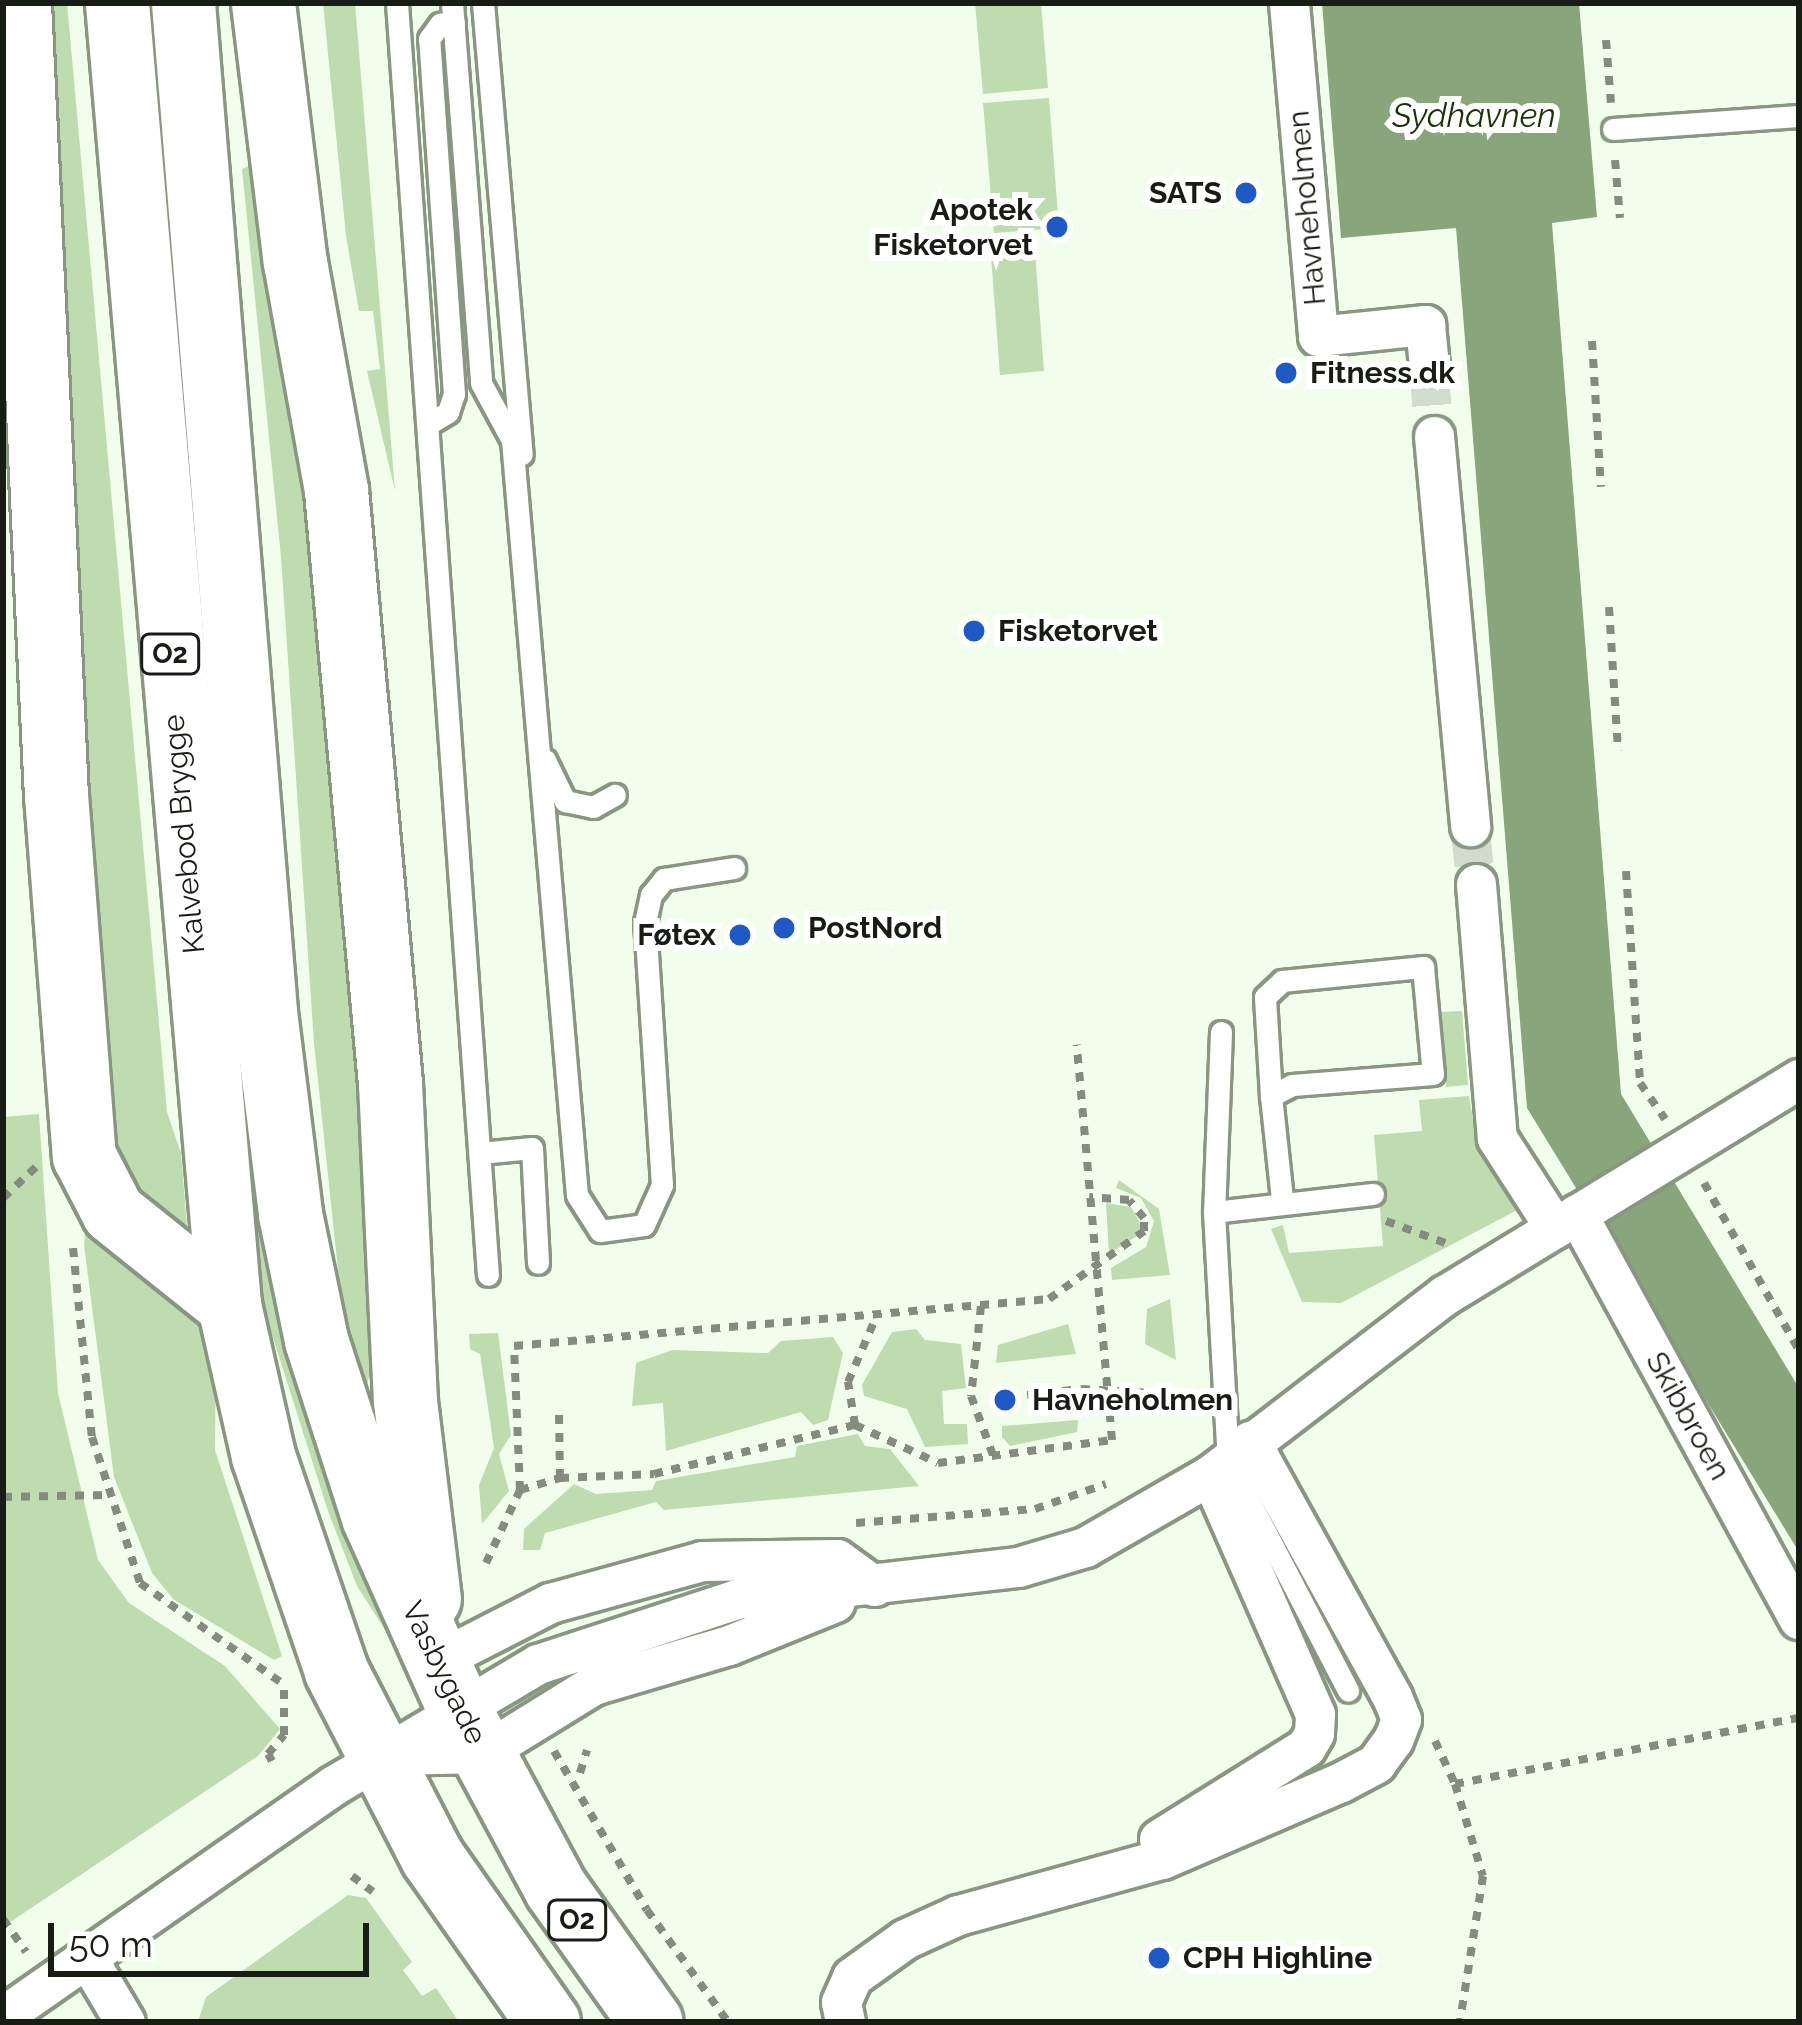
<!DOCTYPE html>
<html>
<head>
<meta charset="utf-8">
<style>
	body { margin:0 }
	#map { position:relative; width:1802px; height:2025px; overflow:hidden; background:#f2feec; font-family:Raleway,sans-serif }
	div>[style] { position:absolute }
	[style*='--x'] { left:calc(var(--x)*1px); top:calc(var(--y)*1px); width:calc(var(--w)*1px); rotate:calc(var(--a)*1deg) }
	.green>* { inset:0; background:#bedcb0 }
	.water>* { inset:0; background:#88a57b }
	.street-tunnel>* { height:39px; margin-top:-19.5px; transform-origin:0; background:repeating-linear-gradient(90deg,#d1dccc 0 39px,transparent 0 59px) }
	.path>* { height:8px; margin-top:-4px; transform-origin:0; background:repeating-linear-gradient(90deg,#848c7f 0 9px,transparent 0 18px) }
	.roads { filter:drop-shadow(3px 0 #889682) drop-shadow(-3px 0 #889682) drop-shadow(0 3px #889682) drop-shadow(0 -3px #889682) }
	.lane>* { height:21px; margin:-10.5px; padding:0 10.5px; transform-origin:10.5px; border-radius:10.5px; background:#fff }
	.street>* { height:39px; margin:-19.5px; padding:0 19.5px; transform-origin:19.5px; border-radius:19.5px; background:#fff }
	.primary>* { height:63px; margin:-31.5px; padding:0 31.5px; transform-origin:31.5px; border-radius:31.5px; background:#fff }
	.dots>* { width:33px; height:33px; translate:-50% -50%; box-sizing:border-box; border:6px solid #fff; border-radius:50% }
	span { translate:-50% -50%; white-space:nowrap; text-align:center; line-height:1.15; -webkit-text-stroke:12px #fff; paint-order:stroke }
	.shield-label span { padding:3px 9px; background:#fff; border:3px solid; border-radius:9px; -webkit-text-stroke-width:0 }
	.shield-label { font-size:27px; color:#171c14; font-weight:700 }
	.poi-label { font-size:30px; color:#171c14; font-weight:700 }
	.right { translate:-100% -50%; text-align:right }
	.left { translate:0 -50%; text-align:left }
	.street-label { font-size:30px; color:#171c14 }
	.water-label { font-size:33px; color:#173305; font-style:italic }
	.frame { position:absolute; inset:0; border:6px solid #171c14; pointer-events:none }
	.scale { position:absolute; left:48px; top:1923px; width:321px; height:54px; box-sizing:border-box; border:6px solid #171c14; border-top:0; padding-left:15px; font-size:36px; line-height:42px; white-space:nowrap; color:#171c14; -webkit-text-stroke:9px #fff; paint-order:stroke }
</style>
</head>
<body>
<div id="map">
	<div class="green">
		<div style="clip-path:polygon(48px 3px,67px 3px,167px 1112px,181px 1153px,188px 1238px,111px 1168px)"></div>
		<div style="clip-path:polygon(323px 3px,355px 3px,395px 491px,367px 371px,380px 369px,373px 311px,359px 311px,346px 236px)"></div>
		<div style="clip-path:polygon(975px 3px,1041px 3px,1048px 88px,983px 94px)"></div>
		<div style="clip-path:polygon(1049px 98px,1059px 228px,994px 233px,983px 103px)"></div>
		<div style="clip-path:polygon(249px 166px,283px 304px,357px 940px,373px 1361px,366px 1389px,340px 1289px,314px 1043px,281px 557px,242px 169px)"></div>
		<div style="clip-path:polygon(1034px 239px,1044px 371px,1000px 375px,990px 243px)"></div>
		<div style="clip-path:polygon(185px 360px,237px 981px,387px 1633px,357px 1586px,328px 1511px,255px 1281px,173px 365px)"></div>
		<div style="clip-path:polygon(1462px 1011px,1468px 1085px,1446px 1087px,1440px 1012px)"></div>
		<div style="clip-path:polygon(1469px 1096px,1475px 1132px,1521px 1208px,1341px 1303px,1302px 1302px,1271px 1229px,1283px 1225px,1289px 1253px,1383px 1246px,1374px 1135px,1422px 1131px,1419px 1100px)"></div>
		<div style="clip-path:polygon(39px 1114px,58px 1393px,98px 1560px,129px 1603px,225px 1666px,280px 1729px,258px 1756px,3px 1927px,3px 1117px)"></div>
		<div style="clip-path:polygon(1119px 1180px,1159px 1209px,1170px 1275px,1112px 1280px,1111px 1268px,1146px 1247px,1154px 1221px,1141px 1198px,1116px 1188px)"></div>
		<div style="clip-path:polygon(1106px 1203px,1131px 1207px,1141px 1225px,1137px 1236px,1109px 1254px)"></div>
		<div style="clip-path:polygon(87px 1209px,183px 1290px,216px 1351px,215px 1450px,282px 1656px,274px 1660px,173px 1599px,152px 1573px,114px 1477px,84px 1245px)"></div>
		<div style="clip-path:polygon(1170px 1299px,1176px 1360px,1145px 1344px,1147px 1309px)"></div>
		<div style="clip-path:polygon(1068px 1324px,1076px 1354px,996px 1363px,998px 1345px)"></div>
		<div style="clip-path:polygon(916px 1329px,925px 1340px,961px 1344px,966px 1388px,942px 1391px,944px 1424px,967px 1424px,968px 1444px,925px 1447px,907px 1409px,864px 1396px,862px 1385px,892px 1332px)"></div>
		<div style="clip-path:polygon(498px 1333px,511px 1435px,499px 1454px,509px 1491px,482px 1524px,479px 1485px,494px 1448px,480px 1354px,470px 1349px,469px 1334px)"></div>
		<div style="clip-path:polygon(833px 1337px,843px 1353px,828px 1420px,813px 1425px,801px 1412px,666px 1451px,663px 1403px,632px 1406px,636px 1363px,672px 1350px,768px 1353px,781px 1341px)"></div>
		<div style="clip-path:polygon(1078px 1420px,1077px 1432px,1010px 1446px,1002px 1437px,1002px 1426px)"></div>
		<div style="clip-path:polygon(858px 1434px,865px 1446px,890px 1449px,919px 1486px,664px 1510px,656px 1502px,545px 1533px,540px 1550px,523px 1550px,524px 1529px,574px 1484px,596px 1494px,652px 1490px,656px 1481px,795px 1457px,797px 1446px)"></div>
		<div style="clip-path:polygon(348px 1895px,366px 1898px,412px 1962px,403px 1970px,422px 1996px,436px 1988px,459px 2022px,198px 2022px,206px 1997px)"></div>
	</div>
	<div class="water">
		<div style="clip-path:polygon(1322px 3px,1579px 3px,1597px 217px,1552px 223px,1621px 1094px,1799px 1388px,1799px 1552px,1527px 1108px,1456px 228px,1341px 238px)"></div>
	</div>
	<div class="street-tunnel">
		<div style="--x:1429;--y:366;--w:70;--a:85.9"></div>
		<div style="--x:1470;--y:826;--w:58;--a:84.1"></div>
	</div>
	<div class="path">
		<div style="--x:1606;--y:40;--w:63;--a:85.5"></div>
		<div style="--x:1615;--y:160;--w:58;--a:85.1"></div>
		<div style="--x:1592;--y:341;--w:146;--a:86.5"></div>
		<div style="--x:1609;--y:607;--w:144;--a:86.4"></div>
		<div style="--x:1626;--y:871;--w:212;--a:86.2"></div>
		<div style="--x:1640;--y:1083;--w:44;--a:55.2"></div>
		<div style="--x:1704;--y:1183;--w:192;--a:60.4"></div>
		<div style="--x:3;--y:1198;--w:45;--a:-43.2"></div>
		<div style="--x:1386;--y:1221;--w:69;--a:20.3"></div>
		<div style="--x:73;--y:1248;--w:190;--a:84.3"></div>
		<div style="--x:92;--y:1437;--w:154;--a:71.8"></div>
		<div style="--x:140;--y:1583;--w:174;--a:35.2"></div>
		<div style="--x:981;--y:1306;--w:91;--a:96.3"></div>
		<div style="--x:971;--y:1396;--w:66;--a:69.6"></div>
		<div style="--x:1027;--y:1395;--w:54;--a:-6.3"></div>
		<div style="--x:1081;--y:1389;--w:105;--a:3.3"></div>
		<div style="--x:855;--y:1425;--w:44;--a:-99.2"></div>
		<div style="--x:848;--y:1382;--w:73;--a:-66.6"></div>
		<div style="--x:560;--y:1478;--w:94;--a:-2.4"></div>
		<div style="--x:654;--y:1474;--w:207;--a:-13.7"></div>
		<div style="--x:855;--y:1425;--w:91;--a:24.6"></div>
		<div style="--x:938;--y:1463;--w:176;--a:-7.5"></div>
		<div style="--x:1112;--y:1440;--w:397;--a:-95.1"></div>
		<div style="--x:520;--y:1490;--w:42;--a:-16.7"></div>
		<div style="--x:560;--y:1478;--w:63;--a:-90.9"></div>
		<div style="--x:3;--y:1497;--w:104;--a:-1.1"></div>
		<div style="--x:856;--y:1523;--w:180;--a:-4.5"></div>
		<div style="--x:1035;--y:1509;--w:75;--a:-19.4"></div>
		<div style="--x:486;--y:1563;--w:81;--a:-65"></div>
		<div style="--x:520;--y:1490;--w:144;--a:-92.4"></div>
		<div style="--x:514;--y:1346;--w:537;--a:-5.02"></div>
		<div style="--x:1049;--y:1299;--w:117;--a:-35.6"></div>
		<div style="--x:1144;--y:1231;--w:13;--a:-90"></div>
		<div style="--x:1144;--y:1218;--w:23;--a:-130"></div>
		<div style="--x:1129;--y:1200;--w:40;--a:-175.7"></div>
		<div style="--x:1435;--y:1741;--w:47;--a:65.1"></div>
		<div style="--x:1455;--y:1784;--w:350;--a:-10.9"></div>
		<div style="--x:554;--y:1751;--w:184;--a:59.7"></div>
		<div style="--x:647;--y:1910;--w:138;--a:54.1"></div>
		<div style="--x:272;--y:1761;--w:8;--a:-120"></div>
		<div style="--x:268;--y:1754;--w:25;--a:-50"></div>
		<div style="--x:284;--y:1735;--w:47;--a:-90"></div>
		<div style="--x:580;--y:1773;--w:24;--a:-73"></div>
		<div style="--x:1455;--y:1784;--w:96;--a:73.1"></div>
		<div style="--x:1483;--y:1876;--w:148;--a:99"></div>
		<div style="--x:352;--y:1876;--w:26;--a:37"></div>
		<div style="--x:3;--y:1919;--w:40;--a:55.1"></div>
	</div>
	<div class="roads">
		<div class="lane">
			<div style="--x:397;--y:3;--w:1275;--a:85.91"></div>
			<div style="--x:452;--y:3;--w:381;--a:85.6"></div>
			<div style="--x:481;--y:383;--w:65;--a:61.5"></div>
			<div style="--x:512;--y:440;--w:758;--a:85.08"></div>
			<div style="--x:577;--y:1195;--w:43;--a:57.4"></div>
			<div style="--x:600;--y:1231;--w:44;--a:-7.8"></div>
			<div style="--x:644;--y:1225;--w:44;--a:-65.8"></div>
			<div style="--x:662;--y:1185;--w:263;--a:-93.7"></div>
			<div style="--x:645;--y:923;--w:29;--a:-78"></div>
			<div style="--x:651;--y:895;--w:21;--a:-51"></div>
			<div style="--x:664;--y:879;--w:71;--a:-8.9"></div>
			<div style="--x:483;--y:3;--w:453;--a:85.1"></div>
			<div style="--x:1613;--y:129;--w:186;--a:-4"></div>
			<div style="--x:430;--y:423;--w:21;--a:-31"></div>
			<div style="--x:448;--y:412;--w:19;--a:-72"></div>
			<div style="--x:454;--y:394;--w:356;--a:-94"></div>
			<div style="--x:429;--y:39;--w:19;--a:-54"></div>
			<div style="--x:440;--y:24;--w:14;--a:-4"></div>
			<div style="--x:545;--y:760;--w:46;--a:64"></div>
			<div style="--x:565;--y:801;--w:29;--a:12"></div>
			<div style="--x:593;--y:807;--w:25;--a:-29"></div>
			<div style="--x:1221;--y:1032;--w:180;--a:92.2"></div>
			<div style="--x:1214;--y:1212;--w:248;--a:86.8"></div>
			<div style="--x:1228;--y:1460;--w:260;--a:62.5"></div>
			<div style="--x:1271;--y:1096;--w:99;--a:-93.5"></div>
			<div style="--x:1265;--y:997;--w:23;--a:-43"></div>
			<div style="--x:1282;--y:981;--w:142;--a:-5.7"></div>
			<div style="--x:1423;--y:967;--w:107;--a:84.7"></div>
			<div style="--x:1433;--y:1074;--w:141;--a:175.5"></div>
			<div style="--x:1292;--y:1085;--w:24;--a:152"></div>
			<div style="--x:1271;--y:1096;--w:104;--a:83.9"></div>
			<div style="--x:480;--y:1153;--w:52;--a:-5.5"></div>
			<div style="--x:532;--y:1148;--w:115;--a:87"></div>
			<div style="--x:1214;--y:1212;--w:160;--a:-6.5"></div>
		</div>
		<div class="street">
			<div style="--x:1289;--y:3;--w:334;--a:85"></div>
			<div style="--x:1318;--y:336;--w:108;--a:-5.9"></div>
			<div style="--x:1425;--y:325;--w:41;--a:84.4"></div>
			<div style="--x:1434;--y:436;--w:392;--a:84.7"></div>
			<div style="--x:1476;--y:884;--w:255;--a:85.3"></div>
			<div style="--x:1497;--y:1138;--w:107;--a:57.2"></div>
			<div style="--x:1577;--y:1214;--w:462;--a:61.3"></div>
			<div style="--x:437;--y:1661;--w:127;--a:-27.2"></div>
			<div style="--x:550;--y:1603;--w:158;--a:-15.4"></div>
			<div style="--x:702;--y:1561;--w:135;--a:-0.8"></div>
			<div style="--x:837;--y:1559;--w:46;--a:36.1"></div>
			<div style="--x:388;--y:1755;--w:95;--a:-1.2"></div>
			<div style="--x:483;--y:1753;--w:129;--a:-31.7"></div>
			<div style="--x:593;--y:1685;--w:142;--a:-16.4"></div>
			<div style="--x:729;--y:1645;--w:114;--a:-22.1"></div>
			<div style="--x:1159;--y:1839;--w:173;--a:-32"></div>
			<div style="--x:1306;--y:1747;--w:16;--a:-60"></div>
			<div style="--x:1314;--y:1733;--w:19;--a:-87"></div>
			<div style="--x:1315;--y:1714;--w:261;--a:-113.7"></div>
			<div style="--x:87;--y:1958;--w:74;--a:59.3"></div>
			<div style="--x:3;--y:2016;--w:404;--a:-34.9"></div>
			<div style="--x:334;--y:1785;--w:237;--a:-30.7"></div>
			<div style="--x:538;--y:1664;--w:209;--a:-18.1"></div>
			<div style="--x:737;--y:1599;--w:283;--a:-6.5"></div>
			<div style="--x:1018;--y:1567;--w:70;--a:-16.6"></div>
			<div style="--x:1085;--y:1547;--w:144;--a:-29.9"></div>
			<div style="--x:1210;--y:1475;--w:296;--a:-37.5"></div>
			<div style="--x:1445;--y:1295;--w:415;--a:-31.4"></div>
			<div style="--x:845;--y:2022;--w:20;--a:-101"></div>
			<div style="--x:841;--y:2002;--w:27;--a:-66"></div>
			<div style="--x:852;--y:1977;--w:65;--a:-35.6"></div>
			<div style="--x:905;--y:1939;--w:58;--a:-24.4"></div>
			<div style="--x:958;--y:1915;--w:212;--a:-15.4"></div>
			<div style="--x:1162;--y:1859;--w:195;--a:-23.3"></div>
			<div style="--x:1341;--y:1782;--w:40;--a:-28"></div>
			<div style="--x:1376;--y:1763;--w:29;--a:-54"></div>
			<div style="--x:1393;--y:1740;--w:22;--a:-69"></div>
			<div style="--x:1401;--y:1719;--w:24;--a:-112"></div>
			<div style="--x:1392;--y:1697;--w:293;--a:-119"></div>
		</div>
		<div class="primary">
			<div style="--x:19;--y:3;--w:793;--a:87.33"></div>
			<div style="--x:56;--y:795;--w:362;--a:85.6"></div>
			<div style="--x:84;--y:1156;--w:63;--a:62.6"></div>
			<div style="--x:113;--y:1212;--w:149;--a:38.7"></div>
			<div style="--x:117;--y:3;--w:1307;--a:85.08"></div>
			<div style="--x:229;--y:1305;--w:155;--a:77.3"></div>
			<div style="--x:263;--y:1456;--w:227;--a:71.2"></div>
			<div style="--x:336;--y:1671;--w:209;--a:62.7"></div>
			<div style="--x:432;--y:1857;--w:202;--a:54.9"></div>
			<div style="--x:183;--y:3;--w:1012;--a:85.35"></div>
			<div style="--x:265;--y:1012;--w:204;--a:82.9"></div>
			<div style="--x:290;--y:1214;--w:129;--a:78.3"></div>
			<div style="--x:316;--y:1340;--w:186;--a:72.1"></div>
			<div style="--x:373;--y:1517;--w:210;--a:65.9"></div>
			<div style="--x:459;--y:1709;--w:204;--a:61.7"></div>
			<div style="--x:556;--y:1889;--w:163;--a:54.5"></div>
			<div style="--x:263;--y:3;--w:261;--a:83"></div>
			<div style="--x:295;--y:262;--w:232;--a:79.8"></div>
			<div style="--x:336;--y:490;--w:595;--a:84.8"></div>
			<div style="--x:390;--y:1083;--w:318;--a:87.3"></div>
			<div style="--x:405;--y:1401;--w:199;--a:83.1"></div>
		</div>
	</div>
	<div class="dots">
		<div style="left:1246px;top:193px;background:#1e59c5"></div>
		<div style="left:1057px;top:227px;background:#1e59c5"></div>
		<div style="left:1286px;top:373px;background:#1e59c5"></div>
		<div style="left:974px;top:631px;background:#1e59c5"></div>
		<div style="left:784px;top:928px;background:#1e59c5"></div>
		<div style="left:740px;top:935px;background:#1e59c5"></div>
		<div style="left:1005px;top:1400px;background:#1e59c5"></div>
		<div style="left:1159px;top:1958px;background:#1e59c5"></div>
	</div>
	<div class="shield-label">
		<span style="left:170px;top:654px">O2</span>
		<span style="left:577px;top:1920px">O2</span>
	</div>
	<div class="poi-label">
		<span class="right" style="left:1222px;top:193px">SATS</span>
		<span class="right" style="left:1033px;top:227px">Apotek<br>Fisketorvet</span>
		<span class="left" style="left:1310px;top:373px">Fitness.dk</span>
		<span class="left" style="left:998px;top:631px">Fisketorvet</span>
		<span class="left" style="left:808px;top:928px">PostNord</span>
		<span class="right" style="left:716px;top:935px">Føtex</span>
		<span class="left" style="left:1032px;top:1400px">Havneholmen</span>
		<span class="left" style="left:1183px;top:1958px">CPH Highline</span>
	</div>
	<div class="street-label">
		<span style="left:1307px;top:208px;rotate:-95deg">Havneholmen</span>
		<span style="left:184px;top:834px;rotate:-95deg">Kalvebod Brygge</span>
		<span style="left:1688px;top:1416px;rotate:61deg">Skibbroen</span>
		<span style="left:444px;top:1673px;rotate:64deg">Vasbygade</span>
	</div>
	<div class="water-label">
		<span style="left:1474px;top:116px">Sydhavnen</span>
	</div>
	<div class="frame"></div>
	<div class="scale">50 m</div>
</div>
</body>
</html>
